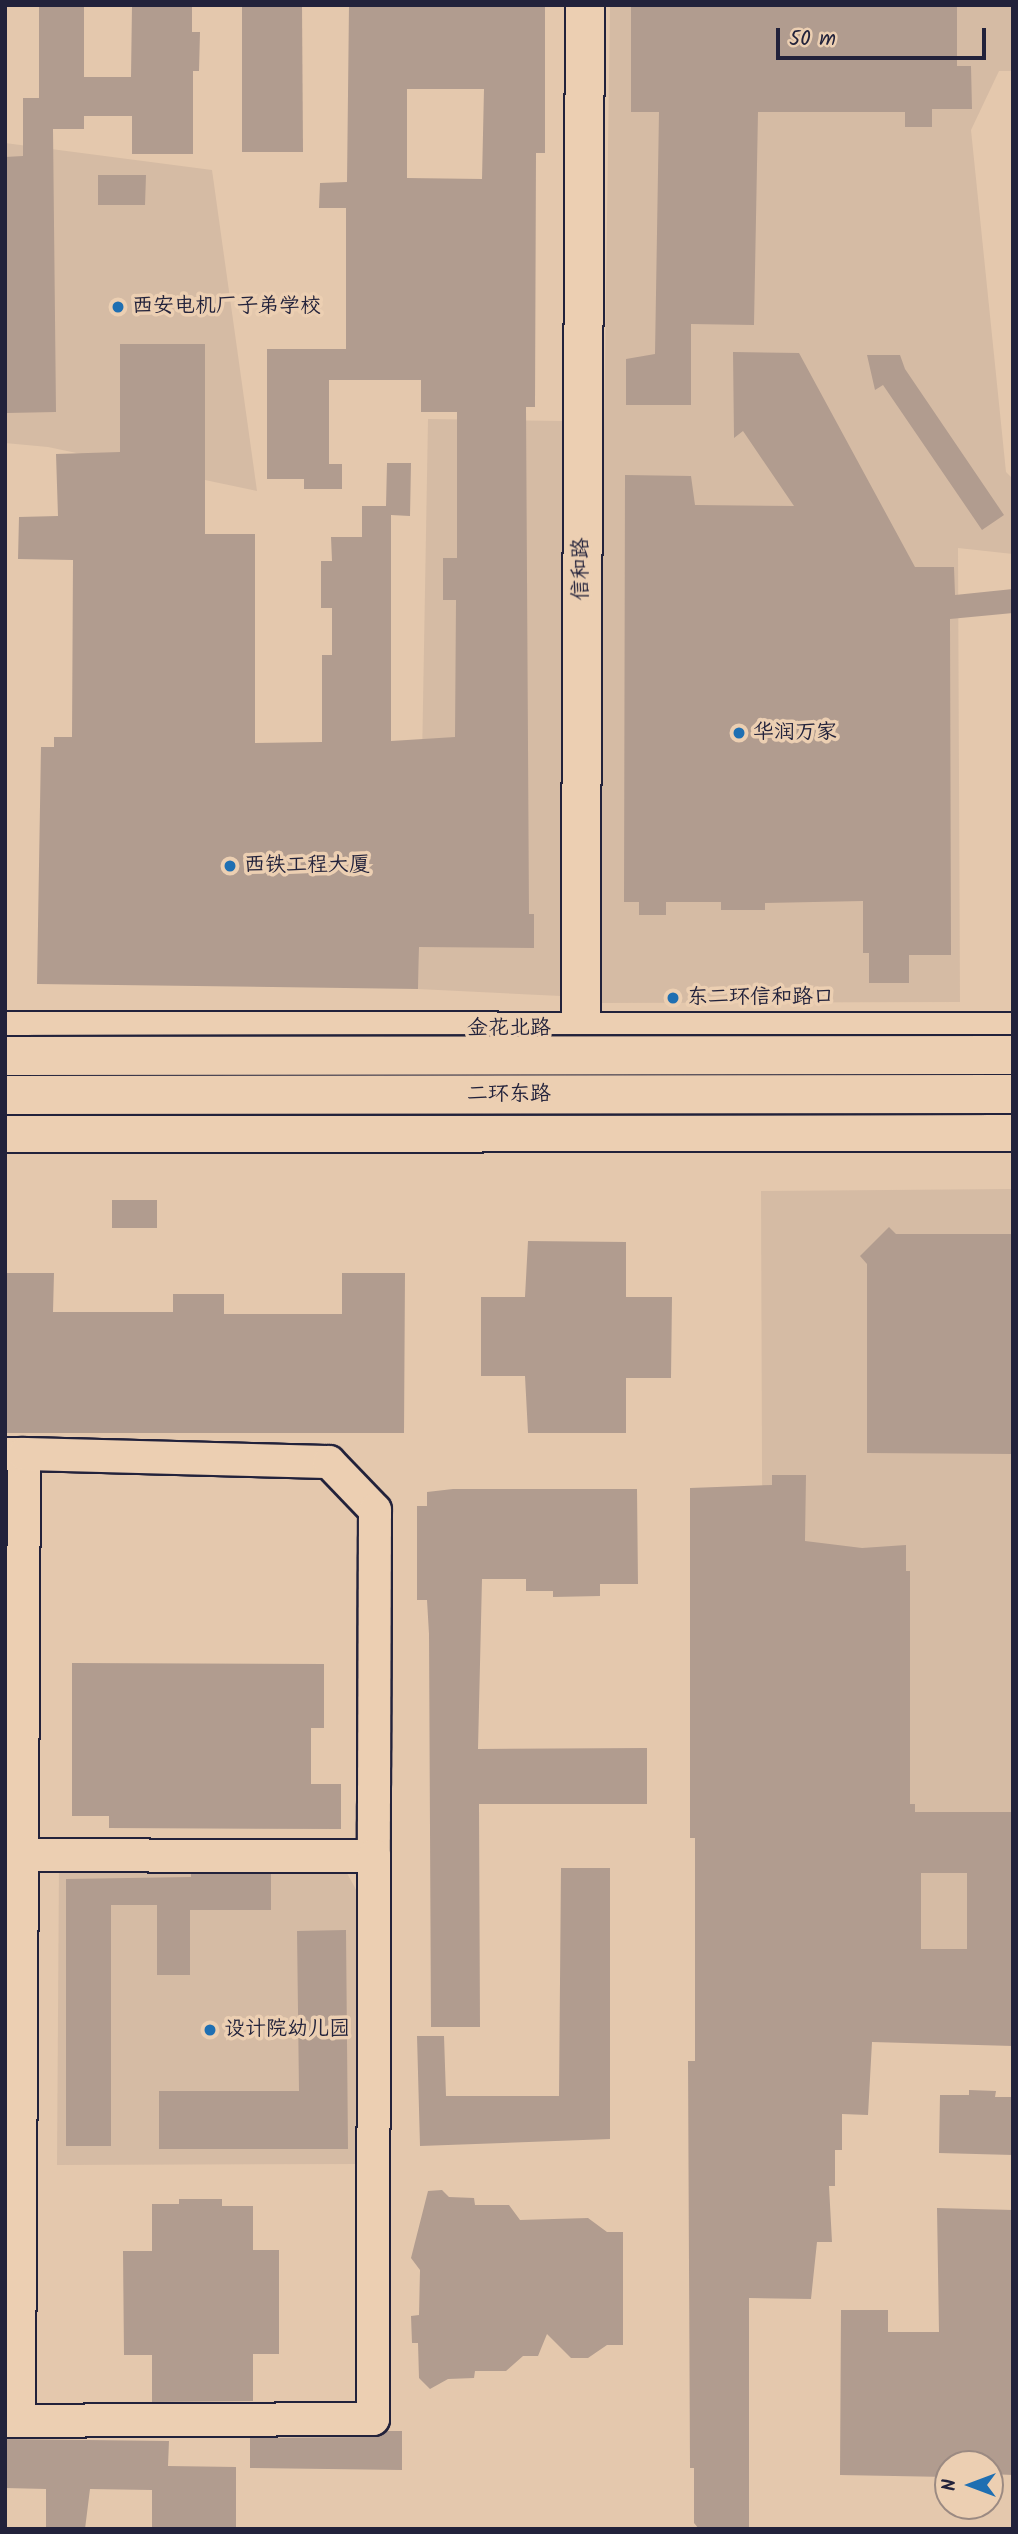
<!DOCTYPE html>
<html>
<head>
<meta charset="utf-8">
<style>
	body { margin:0 }
	#map { position:relative; width:1018px; height:2534px; overflow:hidden; background:#e4c8ad; font-family:Kalam,"LXGW WenKai TC",sans-serif }
	div>[style] { position:absolute }
	[style*='--x'] { left:calc(var(--x)*1px); top:calc(var(--y)*1px); width:calc(var(--w)*1px); rotate:calc(var(--a)*1deg) }
	.built>* { inset:0; background:#d5bba4 }
	.building>* { inset:0; background:#b19c8f }
	.roads { filter:drop-shadow(2px 0 #22223b) drop-shadow(-2px 0 #22223b) drop-shadow(0 2px #22223b) drop-shadow(0 -2px #22223b) }
	.street>* { height:32px; margin:-16px; padding:0 16px; transform-origin:16px; border-radius:16px; background:#eccfb2 }
	.secondary>* { height:38px; margin:-19px; padding:0 19px; transform-origin:19px; border-radius:19px; background:#eccfb2 }
	.bridges { filter:drop-shadow(2px 0 #22223b) drop-shadow(-2px 0 #22223b) drop-shadow(0 2px #22223b) drop-shadow(0 -2px #22223b) }
	.highway-bridge>* { height:38px; margin:-19px; padding:0 19px; transform-origin:19px; border-radius:19px; background:#eccfb2 }
	.dots>* { width:19px; height:19px; translate:-50% -50%; box-sizing:border-box; border:4px solid #eccfb2; border-radius:50% }
	span { translate:-50% -50%; white-space:nowrap; text-align:center; line-height:1.15; -webkit-text-stroke:7px #eccfb2; paint-order:stroke }
	.poi-label { font-size:21px; color:#22223b }
	.left { translate:0 -50%; text-align:left }
	.street-label { font-size:21px; color:#22223b }
	.frame { position:absolute; inset:0; border:7px solid #22223b; pointer-events:none }
	.north { position:absolute; left:934px; top:2450px; width:70px; height:70px; box-sizing:border-box; background:#eccfb2; border:2px solid #9b8a82; border-radius:50%; rotate:270deg; font-size:19px; font-weight:700; line-height:28px; text-align:center; color:#22223b }
	.north::after { content:''; display:block; margin:auto; width:24px; height:32px; background:#1f6fb2; clip-path:polygon(50% 0,100% 100%,50% 72%,0 100%) }
	.scale { position:absolute; left:776px; top:28px; width:210px; height:32px; box-sizing:border-box; border:4px solid #22223b; border-top:0; padding-left:9px; font-size:21px; line-height:24px; white-space:nowrap; color:#22223b; -webkit-text-stroke:5px #eccfb2; paint-order:stroke }
</style>
</head>
<body>
<div id="map">
	<div class="built">
		<div style="clip-path:polygon(610px 5px,1013px 5px,1013px 71px,999px 71px,971px 130px,1006px 472px,1013px 479px,1013px 554px,958px 548px,960px 1002px,596px 1003px)"></div>
		<div style="clip-path:polygon(5px 143px,212px 170px,257px 491px,48px 447px,5px 443px)"></div>
		<div style="clip-path:polygon(428px 419px,563px 421px,561px 996px,418px 989px)"></div>
		<div style="clip-path:polygon(1013px 1189px,1013px 2026px,764px 2018px,761px 1191px)"></div>
		<div style="clip-path:polygon(59px 1864px,342px 1864px,360px 1897px,365px 2164px,57px 2165px)"></div>
	</div>
	<div class="building">
		<div style="clip-path:polygon(39px 5px,84px 5px,84px 77px,131px 77px,132px 5px,192px 5px,192px 32px,200px 32px,199px 71px,193px 71px,193px 154px,132px 154px,132px 116px,84px 116px,84px 129px,53px 129px,56px 412px,7px 413px,5px 157px,23px 156px,23px 98px,39px 98px)"></div>
		<div style="clip-path:polygon(242px 5px,302px 5px,303px 152px,242px 152px)"></div>
		<div style="clip-path:polygon(evenodd,349px 5px,545px 5px,545px 153px,536px 153px,535px 407px,526px 407px,529px 914px,534px 914px,534px 948px,419px 947px,418px 989px,37px 984px,41px 747px,54px 747px,54px 737px,72px 737px,73px 560px,18px 559px,19px 517px,58px 516px,56px 454px,120px 452px,120px 344px,205px 344px,205px 534px,255px 534px,255px 743px,322px 742px,322px 655px,332px 655px,332px 608px,321px 608px,321px 561px,332px 561px,331px 537px,362px 537px,362px 506px,386px 506px,387px 463px,411px 463px,410px 516px,391px 515px,391px 741px,455px 737px,456px 600px,443px 600px,443px 558px,457px 558px,457px 412px,421px 412px,421px 380px,329px 380px,329px 464px,342px 464px,342px 489px,304px 489px,304px 479px,267px 479px,267px 349px,346px 349px,346px 208px,319px 208px,320px 183px,347px 182px,349px 5px,407px 89px,484px 89px,482px 179px,407px 178px,407px 89px)"></div>
		<div style="clip-path:polygon(631px 5px,957px 5px,957px 66px,971px 66px,972px 109px,932px 109px,932px 127px,905px 127px,905px 112px,758px 112px,754px 325px,691px 324px,691px 405px,626px 405px,626px 359px,655px 354px,659px 112px,631px 112px)"></div>
		<div style="clip-path:polygon(98px 175px,146px 175px,145px 205px,98px 205px)"></div>
		<div style="clip-path:polygon(733px 352px,799px 353px,915px 567px,954px 567px,955px 595px,1013px 589px,1013px 613px,950px 619px,951px 955px,909px 955px,909px 983px,869px 983px,869px 953px,863px 953px,863px 901px,765px 903px,765px 910px,721px 910px,721px 902px,666px 902px,666px 915px,639px 915px,639px 902px,624px 902px,625px 475px,691px 476px,695px 505px,794px 506px,743px 431px,734px 438px)"></div>
		<div style="clip-path:polygon(867px 355px,900px 355px,905px 369px,1004px 515px,982px 530px,883px 385px,875px 390px)"></div>
		<div style="clip-path:polygon(112px 1200px,157px 1200px,157px 1228px,112px 1228px)"></div>
		<div style="clip-path:polygon(889px 1227px,896px 1234px,1013px 1234px,1013px 1454px,867px 1453px,867px 1264px,860px 1256px)"></div>
		<div style="clip-path:polygon(528px 1241px,626px 1242px,626px 1297px,672px 1297px,671px 1378px,626px 1378px,626px 1433px,528px 1433px,525px 1376px,481px 1376px,481px 1297px,525px 1297px)"></div>
		<div style="clip-path:polygon(5px 1273px,54px 1273px,53px 1312px,173px 1312px,173px 1294px,224px 1294px,224px 1314px,342px 1314px,342px 1273px,405px 1273px,404px 1433px,5px 1433px)"></div>
		<div style="clip-path:polygon(evenodd,772px 1475px,806px 1475px,805px 1541px,862px 1548px,906px 1545px,906px 1571px,910px 1571px,910px 1804px,915px 1804px,915px 1812px,1013px 1812px,1013px 2046px,872px 2042px,868px 2115px,842px 2114px,842px 2150px,835px 2150px,835px 2186px,829px 2186px,832px 2242px,817px 2242px,811px 2299px,749px 2298px,749px 2529px,699px 2529px,694px 2523px,694px 2468px,690px 2468px,688px 2061px,695px 2061px,695px 1838px,690px 1838px,690px 1488px,772px 1485px,772px 1475px,921px 1873px,967px 1873px,967px 1949px,921px 1949px,921px 1873px)"></div>
		<div style="clip-path:polygon(453px 1489px,637px 1489px,638px 1584px,600px 1584px,600px 1596px,553px 1597px,553px 1591px,526px 1591px,526px 1579px,482px 1579px,478px 1749px,647px 1748px,647px 1804px,479px 1804px,480px 2027px,431px 2027px,429px 1634px,427px 1600px,417px 1600px,417px 1506px,427px 1506px,427px 1492px)"></div>
		<div style="clip-path:polygon(72px 1663px,324px 1664px,324px 1728px,311px 1728px,311px 1784px,341px 1784px,341px 1829px,109px 1828px,109px 1816px,72px 1816px)"></div>
		<div style="clip-path:polygon(561px 1868px,610px 1868px,610px 2139px,420px 2146px,417px 2036px,444px 2036px,446px 2096px,559px 2096px)"></div>
		<div style="clip-path:polygon(191px 1874px,271px 1874px,271px 1910px,190px 1910px,190px 1975px,157px 1975px,157px 1905px,111px 1905px,111px 2146px,66px 2146px,66px 1879px,191px 1877px)"></div>
		<div style="clip-path:polygon(346px 1930px,348px 2149px,159px 2149px,159px 2091px,299px 2091px,297px 1931px)"></div>
		<div style="clip-path:polygon(969px 2090px,996px 2091px,995px 2097px,1013px 2097px,1013px 2155px,939px 2153px,940px 2095px,969px 2095px)"></div>
		<div style="clip-path:polygon(442px 2190px,449px 2197px,474px 2198px,475px 2205px,509px 2205px,520px 2220px,588px 2218px,607px 2232px,623px 2232px,623px 2345px,607px 2345px,588px 2358px,571px 2358px,547px 2334px,538px 2356px,523px 2356px,506px 2371px,475px 2371px,474px 2378px,448px 2379px,430px 2389px,419px 2378px,418px 2343px,412px 2343px,411px 2316px,419px 2315px,420px 2270px,411px 2258px,428px 2191px)"></div>
		<div style="clip-path:polygon(179px 2199px,222px 2199px,222px 2206px,253px 2206px,253px 2250px,279px 2250px,279px 2354px,253px 2354px,253px 2401px,152px 2402px,152px 2355px,124px 2355px,123px 2251px,152px 2251px,152px 2204px,179px 2204px)"></div>
		<div style="clip-path:polygon(937px 2208px,1013px 2210px,1013px 2475px,990px 2474px,990px 2464px,948px 2464px,948px 2477px,840px 2475px,841px 2310px,888px 2310px,888px 2332px,939px 2332px)"></div>
		<div style="clip-path:polygon(386px 2431px,402px 2431px,402px 2470px,250px 2468px,250px 2438px,373px 2437px)"></div>
		<div style="clip-path:polygon(5px 2439px,169px 2441px,168px 2466px,236px 2467px,236px 2529px,152px 2529px,152px 2490px,90px 2489px,85px 2529px,46px 2529px,46px 2489px,5px 2488px)"></div>
	</div>
	<div class="roads">
		<div class="street">
			<div style="--x:5;--y:1454;--w:19;--a:0"></div>
			<div style="--x:24;--y:1454;--w:967;--a:90.3"></div>
			<div style="--x:24;--y:1454;--w:305;--a:1.5"></div>
			<div style="--x:329;--y:1462;--w:66;--a:46.2"></div>
			<div style="--x:375;--y:1510;--w:346;--a:90.2"></div>
			<div style="--x:5;--y:1855;--w:369;--a:0.2"></div>
			<div style="--x:374;--y:1856;--w:563;--a:90.1"></div>
			<div style="--x:373;--y:2419;--w:368;--a:179.7"></div>
		</div>
		<div class="secondary">
			<div style="--x:5;--y:1031;--w:1008;--a:0.06"></div>
			<div style="--x:580;--y:1132;--w:1127;--a:-89.75"></div>
			<div style="--x:5;--y:1133;--w:1008;--a:-0.06"></div>
		</div>
	</div>
	<div class="bridges">
		<div class="highway-bridge">
			<div style="--x:5;--y:1056;--w:1008;--a:-0.06"></div>
			<div style="--x:5;--y:1095;--w:1008;--a:-0.06"></div>
		</div>
	</div>
	<div class="dots">
		<div style="left:118px;top:307px;background:#1f6fb2"></div>
		<div style="left:739px;top:733px;background:#1f6fb2"></div>
		<div style="left:230px;top:866px;background:#1f6fb2"></div>
		<div style="left:673px;top:998px;background:#1f6fb2"></div>
		<div style="left:210px;top:2030px;background:#1f6fb2"></div>
	</div>
	<div class="poi-label">
		<span class="left" style="left:132px;top:307px">西安电机厂子弟学校</span>
		<span class="left" style="left:753px;top:733px">华润万家</span>
		<span class="left" style="left:244px;top:866px">西铁工程大厦</span>
		<span class="left" style="left:687px;top:998px">东二环信和路口</span>
		<span class="left" style="left:224px;top:2030px">设计院幼儿园</span>
	</div>
	<div class="street-label">
		<span style="left:582px;top:569px;rotate:-90deg">信和路</span>
		<span style="left:509px;top:1029px">金花北路</span>
		<span style="left:509px;top:1095px">二环东路</span>
	</div>
	<div class="frame"></div>
	<div class="north">N</div>
	<div class="scale">50 m</div>
</div>
</body>
</html>
